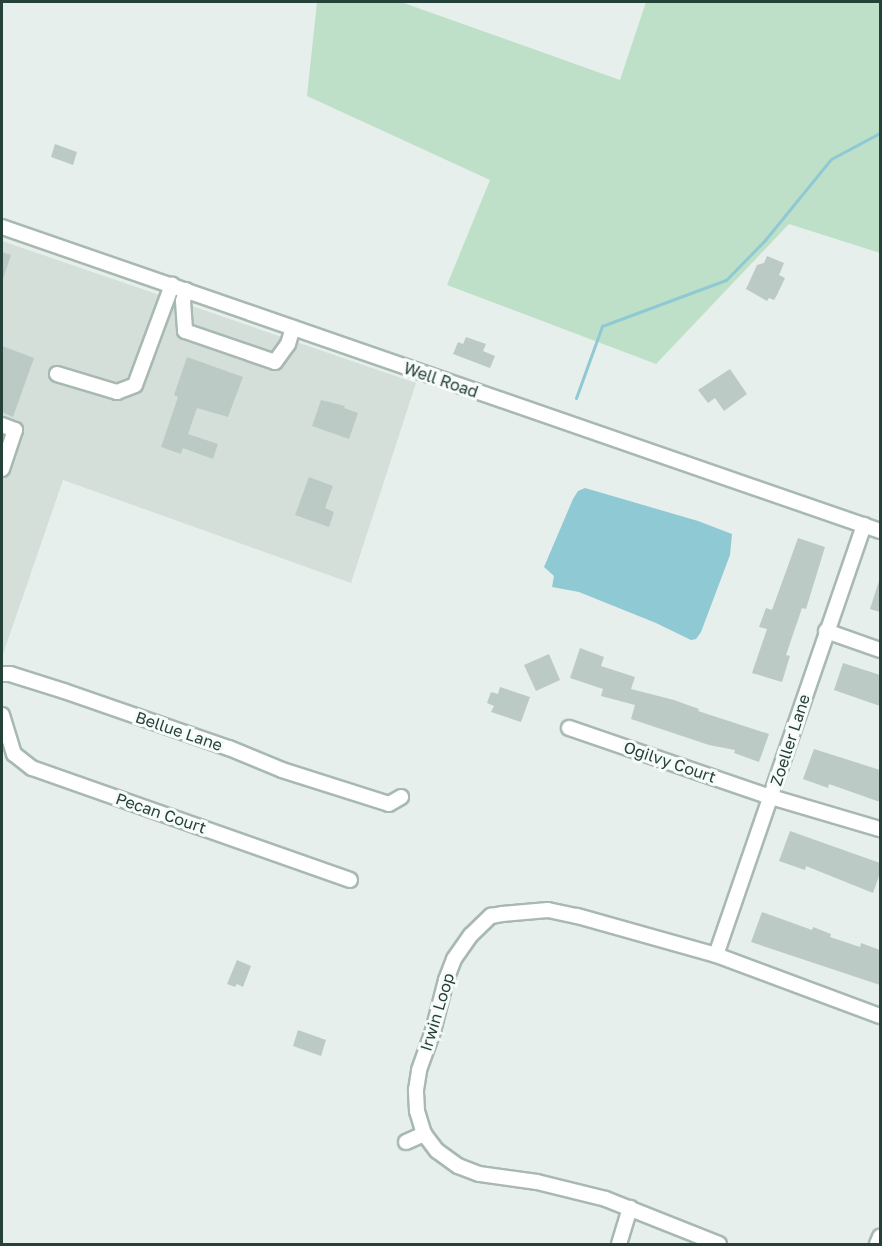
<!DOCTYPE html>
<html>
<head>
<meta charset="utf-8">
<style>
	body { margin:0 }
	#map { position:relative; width:882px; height:1246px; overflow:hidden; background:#e6efeb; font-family:"Golos Text",sans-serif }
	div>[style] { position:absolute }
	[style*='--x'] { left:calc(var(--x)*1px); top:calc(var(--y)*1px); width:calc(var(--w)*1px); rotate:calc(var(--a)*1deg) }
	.built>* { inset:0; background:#d4dfda }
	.green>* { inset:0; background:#bfe0c8 }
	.water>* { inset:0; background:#8ec9d4 }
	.stream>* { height:3px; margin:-1.5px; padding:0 1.5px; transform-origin:1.5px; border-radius:1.5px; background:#8ec9d4 }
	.building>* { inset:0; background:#bbcac4 }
	.roads { filter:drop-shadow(2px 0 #a8b8b2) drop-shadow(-2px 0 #a8b8b2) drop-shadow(0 2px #a8b8b2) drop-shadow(0 -2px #a8b8b2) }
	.minor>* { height:14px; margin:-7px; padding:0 7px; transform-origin:7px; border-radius:7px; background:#fff }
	span { translate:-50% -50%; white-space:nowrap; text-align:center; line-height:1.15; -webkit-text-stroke:6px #f7fbf9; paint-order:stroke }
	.street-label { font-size:16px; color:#24423a }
	.frame { position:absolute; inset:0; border:3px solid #24423a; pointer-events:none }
</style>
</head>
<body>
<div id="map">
	<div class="built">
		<div style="clip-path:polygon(2px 241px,416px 383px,351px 583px,63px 480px,2px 657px)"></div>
	</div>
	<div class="green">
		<div style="clip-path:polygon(317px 2px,401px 2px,620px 80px,646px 2px,880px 2px,880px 253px,789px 224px,656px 364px,447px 285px,490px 180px,307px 96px)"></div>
	</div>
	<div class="water">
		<div style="clip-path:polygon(585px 488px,698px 521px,732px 534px,730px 555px,701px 632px,696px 639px,691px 640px,656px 623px,579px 592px,552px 587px,554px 576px,544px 567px,573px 499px,578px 491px)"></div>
	</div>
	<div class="stream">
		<div style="--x:576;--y:398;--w:77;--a:-70.1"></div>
		<div style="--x:602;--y:326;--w:132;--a:-20.4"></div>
		<div style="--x:726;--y:280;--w:56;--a:-45.7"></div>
		<div style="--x:765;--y:240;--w:104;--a:-50.8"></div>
		<div style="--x:831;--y:159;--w:55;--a:-28"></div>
	</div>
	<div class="building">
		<div style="clip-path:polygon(55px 144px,77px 152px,73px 165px,51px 157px)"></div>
		<div style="clip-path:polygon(2px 252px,11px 255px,3px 279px,2px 279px)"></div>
		<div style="clip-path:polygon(767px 256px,784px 263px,779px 275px,785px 278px,777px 295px,774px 300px,769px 298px,767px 301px,746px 289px,757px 265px,764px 263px)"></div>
		<div style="clip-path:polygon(466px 337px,486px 344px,483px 351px,495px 356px,490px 368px,453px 354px,458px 342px,463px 344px)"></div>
		<div style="clip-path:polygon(2px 346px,34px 358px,13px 417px,2px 412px)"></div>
		<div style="clip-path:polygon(187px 357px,243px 377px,228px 417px,197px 408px,188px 434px,218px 444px,213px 459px,183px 448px,181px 454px,161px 447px,178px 397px,174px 395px)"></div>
		<div style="clip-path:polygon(730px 369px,747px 394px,724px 411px,715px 398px,708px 403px,698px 390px)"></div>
		<div style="clip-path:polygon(321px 400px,345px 406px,344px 408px,358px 413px,349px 439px,312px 426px)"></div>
		<div style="clip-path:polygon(309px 477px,333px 486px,325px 508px,334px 512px,329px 527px,295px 515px)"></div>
		<div style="clip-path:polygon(798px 538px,825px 547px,806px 609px,802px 608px,786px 655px,790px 656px,782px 682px,752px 673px,767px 629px,759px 627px,766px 608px,772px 610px)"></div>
		<div style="clip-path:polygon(879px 581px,880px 581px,880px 612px,870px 609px)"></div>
		<div style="clip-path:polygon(580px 648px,604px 657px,601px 666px,635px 677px,631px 689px,674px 700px,699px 709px,698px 711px,769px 734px,759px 762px,734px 753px,735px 750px,709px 745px,631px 719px,635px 705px,601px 696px,603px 689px,570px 678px)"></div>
		<div style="clip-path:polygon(549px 654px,560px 680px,536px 691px,524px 665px)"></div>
		<div style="clip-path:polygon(843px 663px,880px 675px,880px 706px,834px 690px)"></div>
		<div style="clip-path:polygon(500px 687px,530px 697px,521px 722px,491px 712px,494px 706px,487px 703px,491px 692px,498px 694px)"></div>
		<div style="clip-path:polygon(814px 749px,880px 770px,880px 802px,829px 784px,828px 788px,803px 779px)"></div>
		<div style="clip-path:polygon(790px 831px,880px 863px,880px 873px,873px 893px,806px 866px,805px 870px,779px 861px)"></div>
		<div style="clip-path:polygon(762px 912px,812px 930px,813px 927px,831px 934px,830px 937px,860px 947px,861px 943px,880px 950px,880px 985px,751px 942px)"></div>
		<div style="clip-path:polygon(237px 960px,251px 966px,243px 987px,237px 984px,235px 987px,227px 984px)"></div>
		<div style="clip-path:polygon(298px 1030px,326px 1040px,321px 1056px,293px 1046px)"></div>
	</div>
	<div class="roads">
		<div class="minor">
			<div style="--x:2;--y:227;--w:929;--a:19.1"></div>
			<div style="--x:186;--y:290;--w:11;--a:105"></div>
			<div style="--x:183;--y:301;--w:30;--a:86"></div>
			<div style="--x:185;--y:331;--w:95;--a:19"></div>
			<div style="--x:275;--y:362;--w:22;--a:-54"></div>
			<div style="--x:288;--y:344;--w:17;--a:-73"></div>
			<div style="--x:57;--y:374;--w:63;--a:16.7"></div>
			<div style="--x:117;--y:392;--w:19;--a:-21"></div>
			<div style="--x:135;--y:385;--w:107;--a:-69.7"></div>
			<div style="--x:2;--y:425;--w:14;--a:21"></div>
			<div style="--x:15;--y:430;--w:41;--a:108.4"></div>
			<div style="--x:826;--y:631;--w:57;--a:19.4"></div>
			<div style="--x:2;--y:674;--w:8;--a:0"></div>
			<div style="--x:10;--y:674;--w:57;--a:17.5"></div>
			<div style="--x:64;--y:691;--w:175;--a:19.1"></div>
			<div style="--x:229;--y:748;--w:57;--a:22.5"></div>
			<div style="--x:282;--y:770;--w:112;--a:17.6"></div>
			<div style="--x:389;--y:804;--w:14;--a:-30"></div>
			<div style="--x:2;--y:715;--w:41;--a:72.9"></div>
			<div style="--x:14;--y:754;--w:23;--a:38"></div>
			<div style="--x:32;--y:768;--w:337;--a:19.4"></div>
			<div style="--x:569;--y:728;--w:213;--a:18.9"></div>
			<div style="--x:771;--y:797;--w:114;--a:16.4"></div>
			<div style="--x:716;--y:955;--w:455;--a:-71"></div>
			<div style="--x:406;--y:1142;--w:20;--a:-24"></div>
			<div style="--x:619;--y:1244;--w:38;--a:-73"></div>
			<div style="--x:719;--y:1244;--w:122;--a:-158.3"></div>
			<div style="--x:606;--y:1199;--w:71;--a:-166.2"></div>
			<div style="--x:537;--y:1182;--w:59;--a:-172.1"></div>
			<div style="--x:479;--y:1174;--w:22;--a:-159"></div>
			<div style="--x:458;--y:1166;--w:26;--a:-144"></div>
			<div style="--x:437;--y:1151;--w:21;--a:-127"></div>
			<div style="--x:424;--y:1134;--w:24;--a:-107"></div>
			<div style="--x:417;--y:1111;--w:21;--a:-93"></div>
			<div style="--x:416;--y:1090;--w:20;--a:-81"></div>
			<div style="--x:419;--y:1070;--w:41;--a:-70.3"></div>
			<div style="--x:433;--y:1031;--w:53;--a:-75.7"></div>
			<div style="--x:446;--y:980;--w:22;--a:-69"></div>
			<div style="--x:454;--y:959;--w:29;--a:-55"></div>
			<div style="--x:471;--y:935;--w:28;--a:-44"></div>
			<div style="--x:491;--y:916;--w:11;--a:-10"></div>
			<div style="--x:502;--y:914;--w:46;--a:-5"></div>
			<div style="--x:548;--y:910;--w:30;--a:12"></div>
			<div style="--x:577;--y:916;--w:144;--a:15.7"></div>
			<div style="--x:716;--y:955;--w:175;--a:20.4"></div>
			<div style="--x:877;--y:1244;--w:8;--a:-67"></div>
		</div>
	</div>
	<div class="street-label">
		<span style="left:441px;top:380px;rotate:19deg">Well Road</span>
		<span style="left:179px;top:731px;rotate:19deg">Bellue Lane</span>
		<span style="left:790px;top:740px;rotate:-72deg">Zoeller Lane</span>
		<span style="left:670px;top:762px;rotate:19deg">Ogilvy Court</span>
		<span style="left:161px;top:813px;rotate:19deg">Pecan Court</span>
		<span style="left:437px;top:1012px;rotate:-73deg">Irwin Loop</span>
	</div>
	<div class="frame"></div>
</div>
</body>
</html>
